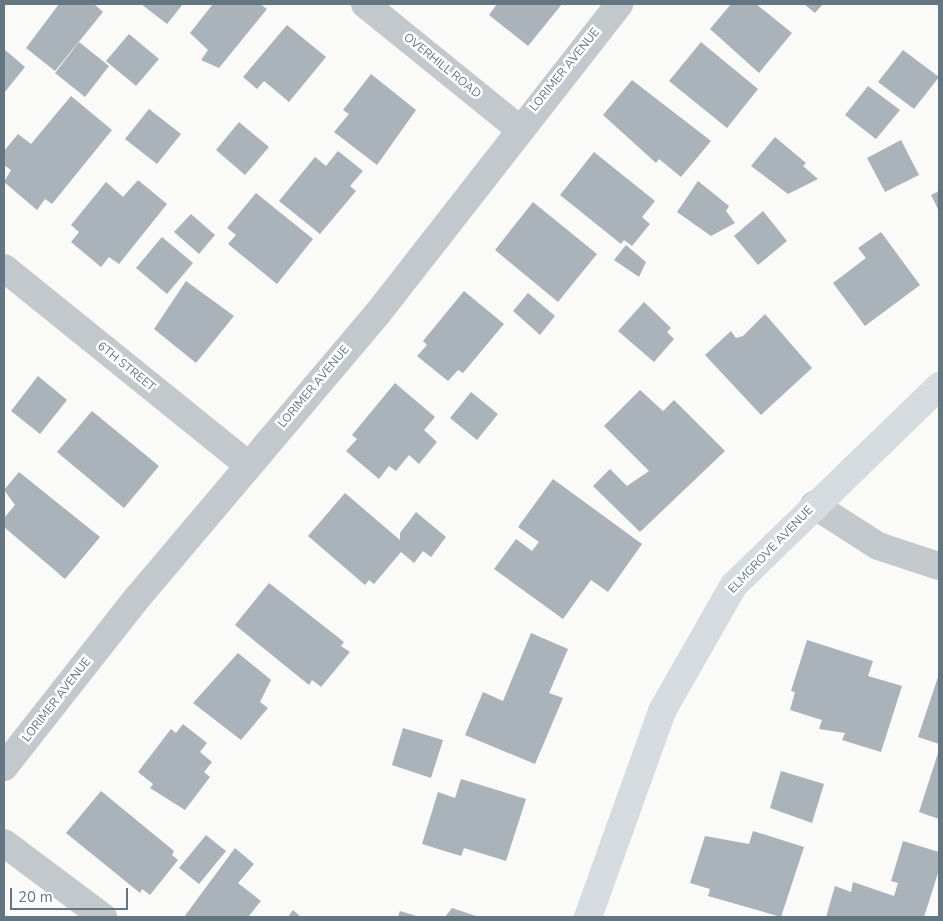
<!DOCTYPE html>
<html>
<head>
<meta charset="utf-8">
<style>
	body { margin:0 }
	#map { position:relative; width:943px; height:921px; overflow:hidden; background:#fafaf8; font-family:"Nunito Sans",sans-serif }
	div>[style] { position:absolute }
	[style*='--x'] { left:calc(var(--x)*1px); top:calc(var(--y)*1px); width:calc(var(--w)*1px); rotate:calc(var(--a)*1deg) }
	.building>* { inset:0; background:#aab3b9 }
	.street>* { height:28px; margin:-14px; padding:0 14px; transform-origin:14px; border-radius:14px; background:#c3c8cc }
	.secondary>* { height:28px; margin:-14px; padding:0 14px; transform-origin:14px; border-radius:14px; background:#d6dbdf }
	span { translate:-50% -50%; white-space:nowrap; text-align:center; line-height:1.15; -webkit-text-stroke:5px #fff; paint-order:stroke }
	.street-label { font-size:12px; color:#657683 }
	.frame { position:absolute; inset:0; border:5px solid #657683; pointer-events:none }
	.scale { position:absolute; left:10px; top:888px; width:118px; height:22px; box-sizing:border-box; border:2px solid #657683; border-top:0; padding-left:6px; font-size:15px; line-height:18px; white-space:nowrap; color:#657683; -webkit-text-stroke:4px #fff; paint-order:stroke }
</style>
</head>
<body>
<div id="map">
	<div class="building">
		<div style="clip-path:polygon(59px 4px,94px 4px,103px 12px,55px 71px,26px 48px)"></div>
		<div style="clip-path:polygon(141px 4px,183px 4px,167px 24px)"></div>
		<div style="clip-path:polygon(213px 4px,260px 4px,267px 9px,219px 68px,201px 60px,208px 50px,190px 33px)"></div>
		<div style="clip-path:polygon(497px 4px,562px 4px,528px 46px,489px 15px)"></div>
		<div style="clip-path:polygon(731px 4px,756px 4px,792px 33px,759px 73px,710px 29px)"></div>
		<div style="clip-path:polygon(804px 4px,823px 4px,815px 13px)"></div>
		<div style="clip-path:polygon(287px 25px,326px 57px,289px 102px,264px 81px,257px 89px,243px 77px)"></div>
		<div style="clip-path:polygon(129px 34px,159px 59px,136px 86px,106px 61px)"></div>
		<div style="clip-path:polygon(79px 42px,109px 66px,85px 97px,55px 73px)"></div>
		<div style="clip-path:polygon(701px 42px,758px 89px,727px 128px,669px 81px)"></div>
		<div style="clip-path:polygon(4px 49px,25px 67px,4px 93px)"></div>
		<div style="clip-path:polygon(903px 50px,939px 77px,914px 109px,878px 82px)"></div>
		<div style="clip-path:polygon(371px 74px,416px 110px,377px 165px,334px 132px,349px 114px,343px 110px)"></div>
		<div style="clip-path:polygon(632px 80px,711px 141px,681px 177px,659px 159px,656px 163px,603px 115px)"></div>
		<div style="clip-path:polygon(868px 86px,900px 110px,876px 139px,845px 115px)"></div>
		<div style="clip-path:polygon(71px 96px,112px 130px,52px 204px,45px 199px,37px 210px,4px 182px,11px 170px,4px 165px,4px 151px,18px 134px,31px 144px)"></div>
		<div style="clip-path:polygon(149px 109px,181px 134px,157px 164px,125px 139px)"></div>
		<div style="clip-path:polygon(239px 122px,269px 147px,245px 175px,216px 150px)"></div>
		<div style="clip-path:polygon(775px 137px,806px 163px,803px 166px,818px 179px,788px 194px,751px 166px)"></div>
		<div style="clip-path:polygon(901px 140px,919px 175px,885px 192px,867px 158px)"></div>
		<div style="clip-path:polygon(338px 151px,363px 171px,350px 186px,356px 191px,320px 234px,279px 201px,315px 157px,326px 166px)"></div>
		<div style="clip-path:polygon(594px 152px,655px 201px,642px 217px,650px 224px,632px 246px,624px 240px,621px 244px,560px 195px)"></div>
		<div style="clip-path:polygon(138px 180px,167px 204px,119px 264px,109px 257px,101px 267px,71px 242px,79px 232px,71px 225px,106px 182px,123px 197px)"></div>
		<div style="clip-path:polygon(698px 181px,729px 206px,726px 211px,735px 223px,711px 236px,677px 212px)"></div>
		<div style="clip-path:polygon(939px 191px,939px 211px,931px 195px)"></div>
		<div style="clip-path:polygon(256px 193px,313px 239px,277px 284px,228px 244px,236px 235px,227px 228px)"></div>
		<div style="clip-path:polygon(533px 202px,597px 254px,558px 302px,495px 250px)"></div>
		<div style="clip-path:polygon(763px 211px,787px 241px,758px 265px,734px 236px)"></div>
		<div style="clip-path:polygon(191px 214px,215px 235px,199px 254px,174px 232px)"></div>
		<div style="clip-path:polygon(881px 232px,920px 285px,865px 326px,833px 283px,866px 258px,858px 248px)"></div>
		<div style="clip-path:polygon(162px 237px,193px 263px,167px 294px,136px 268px)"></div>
		<div style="clip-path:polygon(626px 245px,646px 262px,639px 277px,614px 260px)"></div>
		<div style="clip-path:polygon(186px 281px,234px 316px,196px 363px,154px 329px)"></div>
		<div style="clip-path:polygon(464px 291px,504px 324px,463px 373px,458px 370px,448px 381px,417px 356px,427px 345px,423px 341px)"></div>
		<div style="clip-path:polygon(528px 293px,555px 316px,540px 335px,513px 311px)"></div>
		<div style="clip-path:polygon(644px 302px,671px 328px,667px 332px,674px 339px,654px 362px,618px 331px)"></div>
		<div style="clip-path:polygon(765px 314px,812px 368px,761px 415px,705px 355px,731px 331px,736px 338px,743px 336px)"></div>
		<div style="clip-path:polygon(38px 376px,67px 400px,40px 434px,11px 411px)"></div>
		<div style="clip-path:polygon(395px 383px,435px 417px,424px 430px,437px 442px,419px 464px,409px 455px,396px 471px,389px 466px,379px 479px,346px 451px,357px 439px,352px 435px)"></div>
		<div style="clip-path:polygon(640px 390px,663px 411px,674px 400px,725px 451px,640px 532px,593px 486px,610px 469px,627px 486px,649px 471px,604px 426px)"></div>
		<div style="clip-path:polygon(471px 392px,498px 414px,477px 440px,450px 418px)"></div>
		<div style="clip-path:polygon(92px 411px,159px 466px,124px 508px,57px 452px)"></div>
		<div style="clip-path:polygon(19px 472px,100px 537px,65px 579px,4px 527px,4px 518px,15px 505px,4px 490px)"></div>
		<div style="clip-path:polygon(553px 479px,642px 544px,608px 592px,591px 580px,563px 619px,494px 569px,516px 539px,532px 551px,539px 542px,518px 527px)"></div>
		<div style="clip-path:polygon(345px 493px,400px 540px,400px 533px,416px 512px,446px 537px,431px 557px,423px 551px,414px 563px,401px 552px,374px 584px,369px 580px,365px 585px,308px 536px)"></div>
		<div style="clip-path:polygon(269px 583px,344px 642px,341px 646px,350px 652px,321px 687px,312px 680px,309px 685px,235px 625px)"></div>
		<div style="clip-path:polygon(531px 633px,568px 649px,549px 693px,563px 698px,535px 764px,465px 735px,483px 692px,503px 701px)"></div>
		<div style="clip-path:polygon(807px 640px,873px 661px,868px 676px,902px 686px,881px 752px,842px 740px,845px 733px,819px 729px,822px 720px,790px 710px,795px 692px,791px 691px)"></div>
		<div style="clip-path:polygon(238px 653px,271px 680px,260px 702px,268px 708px,241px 740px,193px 703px)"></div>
		<div style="clip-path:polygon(939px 674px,939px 744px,918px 737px)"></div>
		<div style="clip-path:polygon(183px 724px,207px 743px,200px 752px,212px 762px,204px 772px,210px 777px,185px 810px,150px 788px,153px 784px,138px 772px,171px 729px,176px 733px)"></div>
		<div style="clip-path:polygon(403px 728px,443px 740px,431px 778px,392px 765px)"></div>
		<div style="clip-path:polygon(939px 750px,939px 819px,919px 812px)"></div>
		<div style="clip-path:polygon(781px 771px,824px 784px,812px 823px,770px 808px)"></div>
		<div style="clip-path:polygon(461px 779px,526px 799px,506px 861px,464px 848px,461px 856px,422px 844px,438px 792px,455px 798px)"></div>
		<div style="clip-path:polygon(101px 791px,174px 851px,172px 855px,178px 860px,150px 895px,142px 889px,140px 893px,66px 833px)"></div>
		<div style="clip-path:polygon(753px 831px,804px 847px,781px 917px,708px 896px,710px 889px,690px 883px,705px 836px,749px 844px)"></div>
		<div style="clip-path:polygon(206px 835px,226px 851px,199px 884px,179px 868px)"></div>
		<div style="clip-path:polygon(903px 841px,939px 852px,939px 870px,924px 917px,826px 917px,835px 886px,851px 892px,853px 882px,894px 896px,898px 883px,891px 881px)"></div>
		<div style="clip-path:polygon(235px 848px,254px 864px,238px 883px,261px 901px,248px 917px,184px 917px)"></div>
		<div style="clip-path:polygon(452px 908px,479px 917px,445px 917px)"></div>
		<div style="clip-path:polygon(293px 910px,301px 917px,288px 917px)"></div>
		<div style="clip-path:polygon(400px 911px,420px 917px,398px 917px)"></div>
	</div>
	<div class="street">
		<div style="--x:365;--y:4;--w:197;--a:39"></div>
		<div style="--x:4;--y:268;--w:314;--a:38.9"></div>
		<div style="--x:814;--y:505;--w:76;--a:32.6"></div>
		<div style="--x:878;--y:546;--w:64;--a:18.2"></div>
		<div style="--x:4;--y:767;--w:216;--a:-51.8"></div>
		<div style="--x:138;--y:597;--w:372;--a:-49.8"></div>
		<div style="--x:378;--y:313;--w:392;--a:-52"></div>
		<div style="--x:4;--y:843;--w:124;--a:36.8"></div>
	</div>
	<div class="secondary">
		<div style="--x:588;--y:917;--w:219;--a:-70.2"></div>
		<div style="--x:662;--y:711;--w:145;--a:-60.3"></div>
		<div style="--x:734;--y:585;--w:286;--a:-44.1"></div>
	</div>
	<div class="street-label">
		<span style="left:442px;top:66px;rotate:39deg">OVERHILL ROAD</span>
		<span style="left:565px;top:70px;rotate:-51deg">LORIMER AVENUE</span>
		<span style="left:126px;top:367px;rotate:39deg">6TH STREET</span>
		<span style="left:314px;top:387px;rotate:-50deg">LORIMER AVENUE</span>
		<span style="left:771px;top:550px;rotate:-46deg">ELMGROVE AVENUE</span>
		<span style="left:57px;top:700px;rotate:-52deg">LORIMER AVENUE</span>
	</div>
	<div class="frame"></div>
	<div class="scale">20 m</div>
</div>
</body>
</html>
